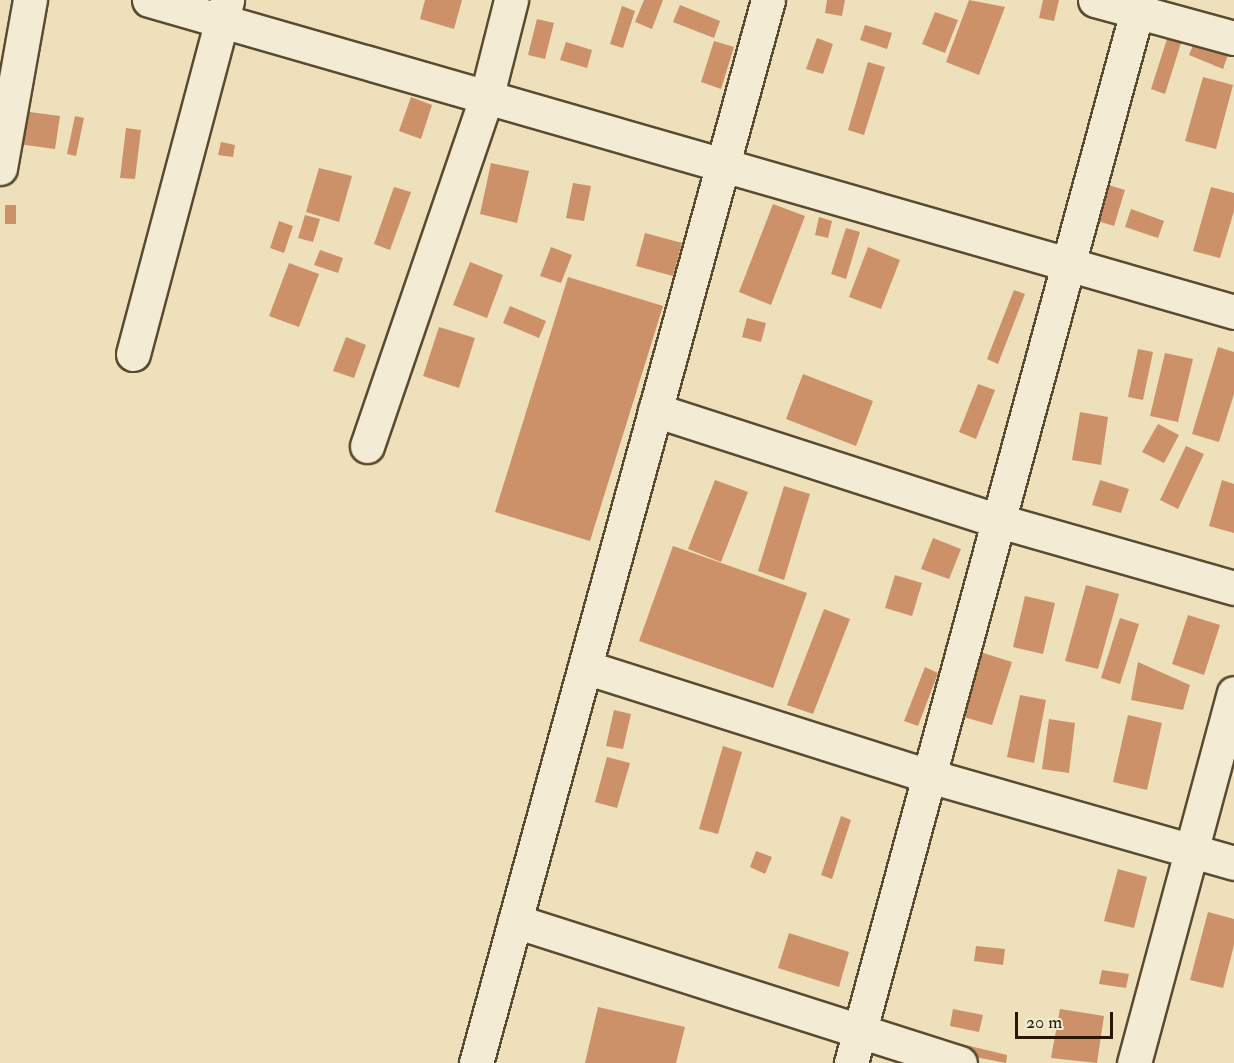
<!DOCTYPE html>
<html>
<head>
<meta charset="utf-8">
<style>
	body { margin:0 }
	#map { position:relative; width:1234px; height:1063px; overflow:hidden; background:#ede0bb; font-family:"IM FELL Double Pica",serif }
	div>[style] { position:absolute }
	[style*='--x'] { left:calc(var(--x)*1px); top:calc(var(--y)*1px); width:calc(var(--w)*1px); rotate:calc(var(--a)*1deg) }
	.building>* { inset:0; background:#cc9168 }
	.roads { filter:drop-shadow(2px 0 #594a30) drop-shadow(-2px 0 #594a30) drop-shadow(0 2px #594a30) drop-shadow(0 -2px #594a30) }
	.street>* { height:33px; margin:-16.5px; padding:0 16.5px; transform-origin:16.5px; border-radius:16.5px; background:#f3ebd3 }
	span { translate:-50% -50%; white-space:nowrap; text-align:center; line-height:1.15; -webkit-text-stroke:4.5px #f3ebd3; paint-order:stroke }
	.scale { position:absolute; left:1015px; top:1012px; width:98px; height:27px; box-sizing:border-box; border:3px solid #281802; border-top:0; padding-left:8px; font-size:18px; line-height:21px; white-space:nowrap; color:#281802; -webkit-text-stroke:4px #f3ebd3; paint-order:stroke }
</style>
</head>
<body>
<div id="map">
	<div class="building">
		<div style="clip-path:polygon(425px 0,462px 0,454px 29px,420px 19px)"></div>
		<div style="clip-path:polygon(644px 0,663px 0,652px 29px,635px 22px)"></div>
		<div style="clip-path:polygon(827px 0,845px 0,842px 16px,825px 13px)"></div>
		<div style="clip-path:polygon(969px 0,1005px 7px,979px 75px,946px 62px)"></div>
		<div style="clip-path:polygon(1043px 0,1059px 0,1054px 21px,1039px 18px)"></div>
		<div style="clip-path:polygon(680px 5px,720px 21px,714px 38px,673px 22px)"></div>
		<div style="clip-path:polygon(622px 6px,635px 11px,623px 48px,610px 44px)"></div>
		<div style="clip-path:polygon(935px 12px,958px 20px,945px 53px,922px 44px)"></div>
		<div style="clip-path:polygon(537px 19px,554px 23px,545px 59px,528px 55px)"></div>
		<div style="clip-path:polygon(865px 25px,892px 33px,887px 49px,860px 40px)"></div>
		<div style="clip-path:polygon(1199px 31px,1232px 44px,1223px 69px,1189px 55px)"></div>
		<div style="clip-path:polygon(817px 38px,833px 44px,823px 74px,806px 69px)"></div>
		<div style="clip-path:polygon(1167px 39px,1181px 43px,1165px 94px,1151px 89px)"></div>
		<div style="clip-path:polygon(714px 41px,734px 47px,721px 89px,701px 82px)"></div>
		<div style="clip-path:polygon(566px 42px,592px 50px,587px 68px,560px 60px)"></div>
		<div style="clip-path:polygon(868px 62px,885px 67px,864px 135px,848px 130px)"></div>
		<div style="clip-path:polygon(1203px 77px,1233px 85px,1216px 149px,1185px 141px)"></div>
		<div style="clip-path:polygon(411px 97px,432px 105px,421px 139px,399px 131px)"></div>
		<div style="clip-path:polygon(22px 111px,60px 116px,55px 149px,18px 144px)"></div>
		<div style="clip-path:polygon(75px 116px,84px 118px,76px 156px,67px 154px)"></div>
		<div style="clip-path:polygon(126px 128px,141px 130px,135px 179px,120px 178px)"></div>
		<div style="clip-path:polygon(221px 142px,235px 145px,233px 157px,218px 155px)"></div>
		<div style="clip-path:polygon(491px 163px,529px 171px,517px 223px,480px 214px)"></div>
		<div style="clip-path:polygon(319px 168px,352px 176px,339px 222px,306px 212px)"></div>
		<div style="clip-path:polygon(573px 183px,591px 186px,584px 221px,566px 218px)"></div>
		<div style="clip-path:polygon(1105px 184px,1125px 190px,1114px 226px,1094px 220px)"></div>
		<div style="clip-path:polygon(394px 187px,411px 192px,390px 250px,374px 244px)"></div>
		<div style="clip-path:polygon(1211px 187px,1234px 193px,1234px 211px,1220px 258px,1193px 251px)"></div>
		<div style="clip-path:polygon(773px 204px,805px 216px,771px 305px,739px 292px)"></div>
		<div style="clip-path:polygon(5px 205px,16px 205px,16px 224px,5px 224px)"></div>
		<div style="clip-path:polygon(1131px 209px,1164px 221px,1158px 238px,1125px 227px)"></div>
		<div style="clip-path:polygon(305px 215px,320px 219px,313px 242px,298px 238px)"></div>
		<div style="clip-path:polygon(819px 217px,832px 221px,828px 238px,815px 235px)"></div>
		<div style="clip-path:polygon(279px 221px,293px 226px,284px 253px,270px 248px)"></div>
		<div style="clip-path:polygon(846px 228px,860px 232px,846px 279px,831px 274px)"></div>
		<div style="clip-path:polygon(645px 233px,682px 243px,673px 276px,636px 266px)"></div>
		<div style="clip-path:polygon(551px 247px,572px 255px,561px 283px,540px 276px)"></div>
		<div style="clip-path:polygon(868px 247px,900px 260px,881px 309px,849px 297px)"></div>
		<div style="clip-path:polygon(320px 250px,343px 258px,338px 273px,314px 265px)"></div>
		<div style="clip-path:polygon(470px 262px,503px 275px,487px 318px,453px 305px)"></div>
		<div style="clip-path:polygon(289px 263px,319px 274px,299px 327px,269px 316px)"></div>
		<div style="clip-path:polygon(568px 277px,663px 306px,590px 541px,495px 512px)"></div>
		<div style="clip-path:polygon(1014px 290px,1025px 294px,998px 364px,987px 359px)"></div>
		<div style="clip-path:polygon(510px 306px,546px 321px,539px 338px,503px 323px)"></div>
		<div style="clip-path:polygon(747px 318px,766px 323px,761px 342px,742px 337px)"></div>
		<div style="clip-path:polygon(439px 327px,475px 338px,459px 388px,423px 376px)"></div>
		<div style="clip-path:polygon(346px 337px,366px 345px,354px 378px,333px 371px)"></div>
		<div style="clip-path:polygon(1218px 347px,1234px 352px,1234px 394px,1219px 442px,1192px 434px)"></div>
		<div style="clip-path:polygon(1138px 349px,1153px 352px,1143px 400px,1128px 397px)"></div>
		<div style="clip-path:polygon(1165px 353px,1193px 359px,1178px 422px,1150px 416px)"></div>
		<div style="clip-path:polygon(803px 374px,873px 401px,856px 446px,786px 419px)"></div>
		<div style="clip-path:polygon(978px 384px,995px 390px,976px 439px,959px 432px)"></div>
		<div style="clip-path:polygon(1080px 412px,1108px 417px,1101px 465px,1072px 460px)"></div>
		<div style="clip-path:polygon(1158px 424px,1179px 435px,1164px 463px,1142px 452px)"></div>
		<div style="clip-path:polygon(1186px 446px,1204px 454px,1178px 509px,1160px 500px)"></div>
		<div style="clip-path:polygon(715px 480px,748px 492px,721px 562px,688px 549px)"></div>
		<div style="clip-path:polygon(1100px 480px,1129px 489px,1121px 513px,1092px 505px)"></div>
		<div style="clip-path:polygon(1222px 480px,1234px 484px,1234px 533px,1209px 526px)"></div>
		<div style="clip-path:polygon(784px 486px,810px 494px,784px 580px,758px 571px)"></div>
		<div style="clip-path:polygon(933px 538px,961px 549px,949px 579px,921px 569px)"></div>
		<div style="clip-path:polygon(673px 546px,807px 593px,773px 688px,639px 641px)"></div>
		<div style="clip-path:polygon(895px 575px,922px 583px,912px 616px,885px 608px)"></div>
		<div style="clip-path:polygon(1086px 585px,1119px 594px,1098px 669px,1065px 661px)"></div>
		<div style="clip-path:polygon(1025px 596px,1055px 603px,1043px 654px,1013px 647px)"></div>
		<div style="clip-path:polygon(824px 609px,850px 619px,813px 714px,787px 705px)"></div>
		<div style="clip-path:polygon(1188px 615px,1220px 625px,1204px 675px,1172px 664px)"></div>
		<div style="clip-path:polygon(1120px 618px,1139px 624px,1120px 684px,1101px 678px)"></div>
		<div style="clip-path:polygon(980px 652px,1012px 662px,992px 725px,960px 716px)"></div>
		<div style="clip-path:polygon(1138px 662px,1190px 685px,1183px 710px,1131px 700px)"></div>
		<div style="clip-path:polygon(925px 667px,938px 673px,918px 726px,904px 721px)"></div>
		<div style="clip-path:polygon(1020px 695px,1046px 700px,1034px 763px,1007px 757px)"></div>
		<div style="clip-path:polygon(614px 710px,631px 714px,623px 749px,606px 746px)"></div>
		<div style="clip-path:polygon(1128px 715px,1162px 723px,1147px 790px,1113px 782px)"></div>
		<div style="clip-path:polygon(1049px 719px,1075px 723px,1069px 773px,1042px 769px)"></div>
		<div style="clip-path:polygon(723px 746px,742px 752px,718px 834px,699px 829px)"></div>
		<div style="clip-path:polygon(607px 757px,630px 763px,617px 808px,595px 802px)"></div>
		<div style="clip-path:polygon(841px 816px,851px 820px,832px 879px,821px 875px)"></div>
		<div style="clip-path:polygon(756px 851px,772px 857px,765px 874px,750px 867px)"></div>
		<div style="clip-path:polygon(1118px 869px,1147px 877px,1134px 928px,1104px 921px)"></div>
		<div style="clip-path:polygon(1208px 912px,1234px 919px,1234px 945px,1223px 988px,1190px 980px)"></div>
		<div style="clip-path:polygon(789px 933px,849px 952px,839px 987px,778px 968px)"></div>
		<div style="clip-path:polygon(976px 946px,1005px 949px,1003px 965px,974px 961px)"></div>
		<div style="clip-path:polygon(1102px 970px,1129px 974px,1126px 988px,1099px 984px)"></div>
		<div style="clip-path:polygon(598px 1007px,685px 1027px,676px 1063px,585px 1063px)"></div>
		<div style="clip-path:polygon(953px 1009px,983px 1015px,979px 1032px,950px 1026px)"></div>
		<div style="clip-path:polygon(1060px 1009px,1104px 1016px,1097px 1063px,1051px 1058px)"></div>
		<div style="clip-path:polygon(953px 1042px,1007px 1055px,1006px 1063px,949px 1052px)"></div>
	</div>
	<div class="roads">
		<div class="street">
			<div style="--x:149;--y:0;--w:1129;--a:16.04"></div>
			<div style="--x:1095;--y:0;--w:144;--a:15.3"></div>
			<div style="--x:0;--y:168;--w:171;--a:-79.9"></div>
			<div style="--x:133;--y:354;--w:366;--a:-75.1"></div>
			<div style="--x:655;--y:410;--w:361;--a:17.9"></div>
			<div style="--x:999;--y:521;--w:244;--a:15.9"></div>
			<div style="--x:367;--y:446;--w:371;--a:-71.1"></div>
			<div style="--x:487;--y:95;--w:98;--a:-75.8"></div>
			<div style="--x:585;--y:667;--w:361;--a:17.6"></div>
			<div style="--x:929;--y:776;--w:317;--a:15.9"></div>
			<div style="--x:515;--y:921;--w:467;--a:17.7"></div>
			<div style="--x:476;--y:1063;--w:1102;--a:-74.64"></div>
			<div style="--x:851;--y:1063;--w:1102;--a:-74.79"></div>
			<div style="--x:1134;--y:1063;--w:383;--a:-74.9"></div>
		</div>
	</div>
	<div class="scale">20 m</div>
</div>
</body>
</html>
